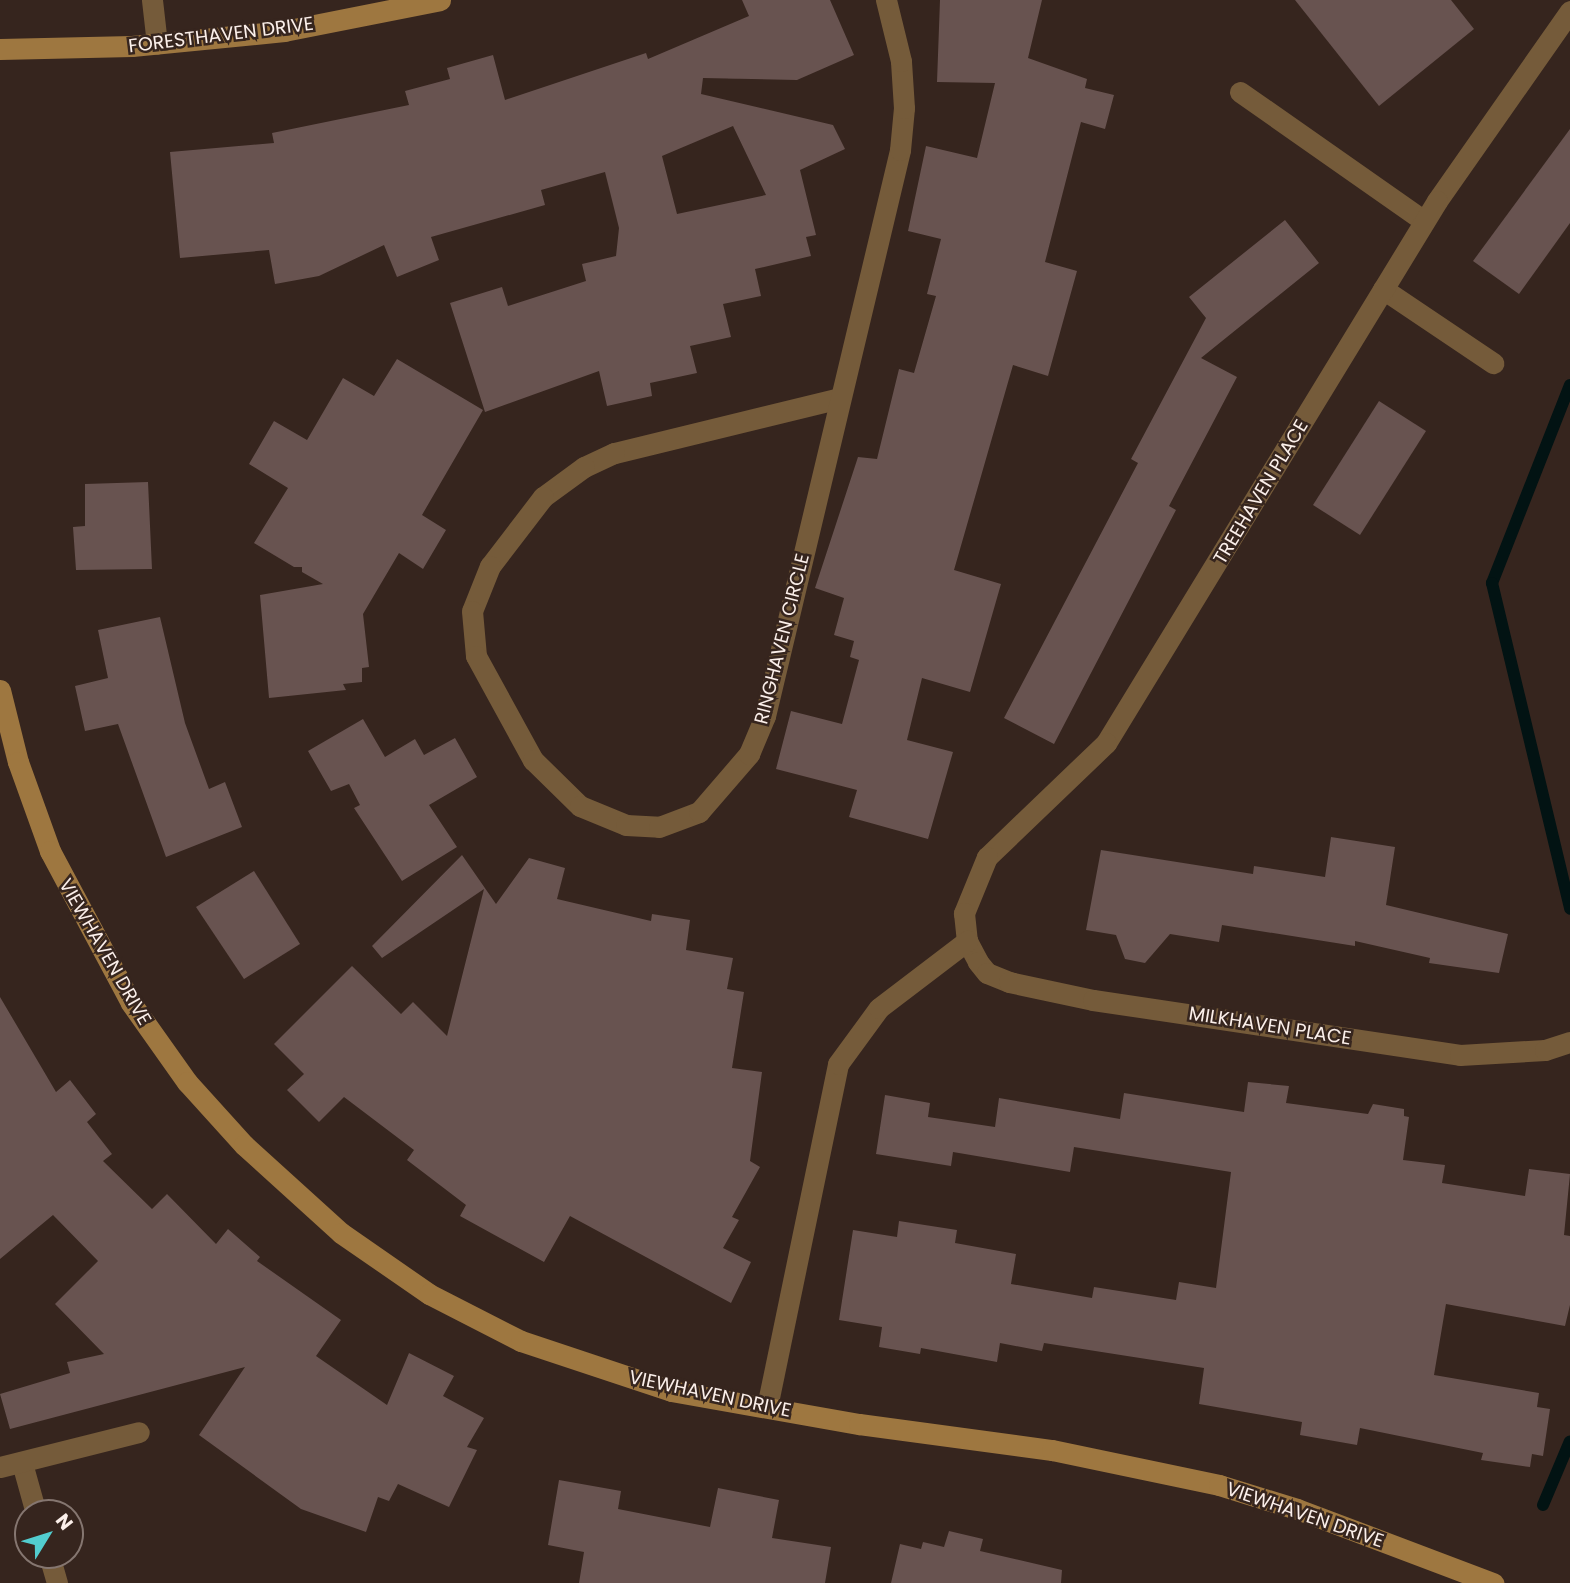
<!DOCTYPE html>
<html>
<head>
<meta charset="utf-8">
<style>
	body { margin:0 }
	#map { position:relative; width:1570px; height:1583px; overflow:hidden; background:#36251e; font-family:Poppins,sans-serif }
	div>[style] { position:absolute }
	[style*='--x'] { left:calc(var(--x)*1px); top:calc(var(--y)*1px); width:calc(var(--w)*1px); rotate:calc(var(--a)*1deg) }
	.stream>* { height:12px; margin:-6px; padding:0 6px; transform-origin:6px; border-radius:6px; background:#021313 }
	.building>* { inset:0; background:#685350 }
	.lane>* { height:21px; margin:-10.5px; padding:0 10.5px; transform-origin:10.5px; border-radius:10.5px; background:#755b3a }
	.street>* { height:21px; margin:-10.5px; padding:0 10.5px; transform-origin:10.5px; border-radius:10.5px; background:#755b3a }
	.secondary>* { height:21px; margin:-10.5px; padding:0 10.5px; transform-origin:10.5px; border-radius:10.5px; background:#9e7740 }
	span { translate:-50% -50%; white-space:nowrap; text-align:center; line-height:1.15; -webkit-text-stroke:5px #36251e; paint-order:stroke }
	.street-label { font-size:19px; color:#fbefea }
	.north { position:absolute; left:14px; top:1499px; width:70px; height:70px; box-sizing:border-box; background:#36251e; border:2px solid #857670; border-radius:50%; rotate:52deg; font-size:19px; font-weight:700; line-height:28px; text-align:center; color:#fbefea }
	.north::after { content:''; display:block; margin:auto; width:24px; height:32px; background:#52cdcf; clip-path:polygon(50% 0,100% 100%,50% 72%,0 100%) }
</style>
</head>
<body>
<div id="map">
	<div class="stream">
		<div style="--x:1570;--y:385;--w:213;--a:111.5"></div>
		<div style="--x:1492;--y:583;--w:335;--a:76.5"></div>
		<div style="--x:1543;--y:1505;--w:69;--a:-67.1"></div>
	</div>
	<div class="building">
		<div style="clip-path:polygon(evenodd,742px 0,830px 0,854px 55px,797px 80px,703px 78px,701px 94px,833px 125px,845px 149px,800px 170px,816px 235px,806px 237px,811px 256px,755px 269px,761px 296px,723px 304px,731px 337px,690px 346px,697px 373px,650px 383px,652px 396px,607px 406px,599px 371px,485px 412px,450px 303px,502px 287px,508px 306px,586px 281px,582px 264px,616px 256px,619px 228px,605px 172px,541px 190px,545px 205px,431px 237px,439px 260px,397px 277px,384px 245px,319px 276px,275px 284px,269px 250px,180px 258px,170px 152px,274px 143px,272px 133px,409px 105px,405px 91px,450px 79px,447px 68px,493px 55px,505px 100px,646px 53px,648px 59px,749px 16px,742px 0,733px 126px,766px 195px,677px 214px,662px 156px,733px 126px)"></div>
		<div style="clip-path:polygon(940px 0,1042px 0,1028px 58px,1087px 79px,1085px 88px,1114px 95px,1105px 129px,1081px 122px,1045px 262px,1077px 271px,1048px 376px,1013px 365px,954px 570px,1001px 584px,970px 692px,922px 678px,907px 740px,953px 752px,928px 839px,849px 817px,857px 790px,776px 769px,791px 711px,842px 724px,859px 660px,850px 657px,854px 641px,834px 635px,844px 598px,815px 588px,858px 457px,877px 459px,899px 369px,914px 373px,936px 296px,927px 294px,941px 239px,908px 231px,926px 146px,977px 158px,995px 83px,937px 82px)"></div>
		<div style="clip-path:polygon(1295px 0,1451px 0,1474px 29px,1379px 106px)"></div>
		<div style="clip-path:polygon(1570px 129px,1570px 223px,1519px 294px,1473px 261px)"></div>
		<div style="clip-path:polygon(1285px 220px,1319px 263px,1201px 358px,1237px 377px,1169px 506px,1176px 510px,1054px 744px,1004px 718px,1138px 463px,1131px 459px,1206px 318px,1189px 297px)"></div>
		<div style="clip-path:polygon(397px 359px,483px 410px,422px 515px,446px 530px,423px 569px,399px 553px,363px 614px,369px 667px,362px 668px,362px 682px,343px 684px,346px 690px,269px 698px,260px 595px,323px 584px,302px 572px,302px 567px,294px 567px,254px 543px,288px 488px,249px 464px,274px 421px,307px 440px,343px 378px,374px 396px)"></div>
		<div style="clip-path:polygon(1379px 401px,1426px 431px,1360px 535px,1313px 505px)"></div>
		<div style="clip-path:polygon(148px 482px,152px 569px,76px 570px,73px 527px,85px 526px,85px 484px)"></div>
		<div style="clip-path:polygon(160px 617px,185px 723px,209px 789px,225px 782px,242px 827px,166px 857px,118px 724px,85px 731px,75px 686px,108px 678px,98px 630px)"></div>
		<div style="clip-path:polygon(363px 719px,385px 757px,415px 739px,424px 755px,455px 738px,477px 777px,429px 805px,457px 847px,402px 881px,354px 808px,360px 805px,349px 784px,331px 791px,308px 751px)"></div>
		<div style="clip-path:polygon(1331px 837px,1395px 847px,1386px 905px,1508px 934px,1499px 973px,1429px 963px,1430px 958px,1355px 941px,1355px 946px,1222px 925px,1219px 942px,1170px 934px,1145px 963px,1125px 959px,1116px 935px,1086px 930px,1101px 850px,1253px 874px,1254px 866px,1325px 877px)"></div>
		<div style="clip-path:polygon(462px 855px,496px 904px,529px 858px,565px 868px,557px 899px,651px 921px,652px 914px,690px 920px,686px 950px,733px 958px,727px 989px,744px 992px,732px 1068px,762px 1072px,750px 1161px,760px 1167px,732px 1217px,739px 1220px,723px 1248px,751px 1262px,731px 1303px,570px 1216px,544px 1262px,460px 1216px,466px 1205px,407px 1160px,414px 1150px,344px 1097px,319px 1122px,287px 1090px,304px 1074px,274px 1044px,352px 966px,401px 1014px,413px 1002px,447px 1036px,484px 889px,382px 958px,372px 946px)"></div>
		<div style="clip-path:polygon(254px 871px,300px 944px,244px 979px,196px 907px)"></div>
		<div style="clip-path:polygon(0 997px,56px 1092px,70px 1080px,96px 1114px,87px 1122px,112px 1154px,103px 1161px,152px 1209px,167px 1194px,216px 1244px,228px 1229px,260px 1257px,257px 1261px,341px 1320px,316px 1356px,387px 1405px,409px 1353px,454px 1376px,443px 1396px,484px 1418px,467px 1447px,477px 1450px,449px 1507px,398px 1484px,389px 1501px,378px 1497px,366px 1532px,301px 1509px,199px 1435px,245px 1367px,10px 1429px,0 1394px,70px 1373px,67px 1362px,104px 1354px,55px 1304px,98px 1261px,53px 1215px,0 1259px)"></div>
		<div style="clip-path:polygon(1248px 1082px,1289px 1086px,1286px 1103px,1368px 1114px,1373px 1104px,1404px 1109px,1404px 1116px,1409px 1117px,1403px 1160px,1445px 1165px,1442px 1183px,1525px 1196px,1529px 1169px,1570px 1174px,1564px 1235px,1570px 1236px,1570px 1305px,1565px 1326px,1446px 1304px,1434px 1375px,1539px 1393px,1537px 1407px,1550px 1409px,1543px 1456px,1532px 1454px,1530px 1467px,1481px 1460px,1483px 1453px,1360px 1428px,1357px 1445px,1300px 1435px,1302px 1422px,1199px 1404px,1204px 1368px,1044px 1343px,1042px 1351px,1000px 1343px,997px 1362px,921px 1348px,920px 1354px,879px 1347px,882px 1327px,839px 1320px,853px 1230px,897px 1237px,899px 1221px,957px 1230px,955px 1243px,1016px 1254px,1011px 1284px,1092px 1298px,1094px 1287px,1176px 1300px,1179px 1282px,1216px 1288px,1231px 1172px,1074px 1147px,1070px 1172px,953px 1152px,951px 1166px,876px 1154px,885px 1095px,930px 1103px,928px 1117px,995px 1127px,999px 1098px,1120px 1119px,1124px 1093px,1244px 1112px)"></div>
		<div style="clip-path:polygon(559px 1480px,621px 1491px,618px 1509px,710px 1527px,718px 1488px,779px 1500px,772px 1538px,831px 1547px,825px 1583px,579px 1583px,584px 1552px,548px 1545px)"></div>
		<div style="clip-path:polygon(949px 1531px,983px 1539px,980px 1551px,1062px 1570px,1061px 1583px,891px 1583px,900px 1544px,921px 1549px,923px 1542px,944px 1547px)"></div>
	</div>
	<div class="lane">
		<div style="--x:152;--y:0;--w:44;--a:83.5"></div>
		<div style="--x:1240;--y:92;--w:225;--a:35"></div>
		<div style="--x:1383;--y:289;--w:133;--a:33.9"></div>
		<div style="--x:22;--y:1463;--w:52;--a:74.4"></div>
		<div style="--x:0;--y:1467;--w:143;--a:-14.1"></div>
		<div style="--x:49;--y:1555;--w:29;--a:74"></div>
	</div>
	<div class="street">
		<div style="--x:1570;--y:11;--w:232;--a:125"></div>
		<div style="--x:1437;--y:201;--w:635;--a:121.41"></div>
		<div style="--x:1106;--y:743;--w:165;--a:136.2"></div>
		<div style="--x:987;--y:857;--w:61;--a:112.3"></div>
		<div style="--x:964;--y:913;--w:28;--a:84"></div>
		<div style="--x:967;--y:941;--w:24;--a:62"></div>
		<div style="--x:978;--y:962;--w:14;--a:51"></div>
		<div style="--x:987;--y:973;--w:24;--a:22"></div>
		<div style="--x:1009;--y:982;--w:86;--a:12.1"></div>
		<div style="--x:1093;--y:1000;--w:371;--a:8.5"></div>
		<div style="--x:1460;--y:1055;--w:85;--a:-3.4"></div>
		<div style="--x:1545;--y:1050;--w:26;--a:-18"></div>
		<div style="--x:840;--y:398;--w:233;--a:166.3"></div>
		<div style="--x:614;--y:453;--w:33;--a:155"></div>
		<div style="--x:584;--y:467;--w:51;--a:143.8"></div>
		<div style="--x:543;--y:497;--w:87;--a:127.5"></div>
		<div style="--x:490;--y:566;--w:48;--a:111.8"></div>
		<div style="--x:472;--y:611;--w:45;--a:84.9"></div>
		<div style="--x:476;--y:656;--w:119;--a:61.3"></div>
		<div style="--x:533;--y:760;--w:66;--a:44.4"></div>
		<div style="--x:580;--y:806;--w:50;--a:22.4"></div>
		<div style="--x:626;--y:825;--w:33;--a:3"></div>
		<div style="--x:659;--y:827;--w:43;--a:-20.6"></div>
		<div style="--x:699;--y:812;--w:77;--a:-49.2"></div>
		<div style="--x:749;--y:754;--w:41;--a:-67.2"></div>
		<div style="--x:765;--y:716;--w:582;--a:-76.58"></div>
		<div style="--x:900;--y:150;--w:42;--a:-84.6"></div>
		<div style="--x:904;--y:108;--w:47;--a:-93.7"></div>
		<div style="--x:901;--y:61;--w:63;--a:-103.8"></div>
		<div style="--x:767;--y:1407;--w:350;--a:-78.3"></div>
		<div style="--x:838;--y:1064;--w:69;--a:-53.8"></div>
		<div style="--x:879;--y:1008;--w:111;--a:-37.3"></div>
	</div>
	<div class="secondary">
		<div style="--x:0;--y:49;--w:132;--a:-1.3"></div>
		<div style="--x:132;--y:46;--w:153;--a:-5.6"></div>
		<div style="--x:284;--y:31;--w:159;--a:-11.2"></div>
		<div style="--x:0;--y:690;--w:74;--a:76"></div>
		<div style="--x:18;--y:762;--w:95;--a:70.2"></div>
		<div style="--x:50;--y:851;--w:172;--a:61.9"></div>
		<div style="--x:131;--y:1003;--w:97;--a:54.7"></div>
		<div style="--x:187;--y:1082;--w:85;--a:47.9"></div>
		<div style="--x:244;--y:1145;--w:131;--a:42.2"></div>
		<div style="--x:341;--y:1233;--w:107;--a:34.7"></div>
		<div style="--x:429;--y:1294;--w:103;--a:27.1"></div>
		<div style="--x:521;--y:1341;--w:158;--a:18.4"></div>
		<div style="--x:671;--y:1391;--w:191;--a:10"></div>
		<div style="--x:859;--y:1424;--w:195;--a:7.7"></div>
		<div style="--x:1052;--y:1450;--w:171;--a:11.8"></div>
		<div style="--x:1219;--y:1485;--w:82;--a:17.1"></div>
		<div style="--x:1297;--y:1509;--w:210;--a:20.7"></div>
	</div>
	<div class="street-label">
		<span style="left:221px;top:35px;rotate:-7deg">FORESTHAVEN DRIVE</span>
		<span style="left:1261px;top:492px;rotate:-59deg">TREEHAVEN PLACE</span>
		<span style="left:782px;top:639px;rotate:-76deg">RINGHAVEN CIRCLE</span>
		<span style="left:105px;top:952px;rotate:60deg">VIEWHAVEN DRIVE</span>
		<span style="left:1270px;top:1026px;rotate:9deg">MILKHAVEN PLACE</span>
		<span style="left:710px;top:1394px;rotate:12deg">VIEWHAVEN DRIVE</span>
		<span style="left:1305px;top:1515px;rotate:19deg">VIEWHAVEN DRIVE</span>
	</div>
	<div class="north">N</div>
</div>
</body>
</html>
